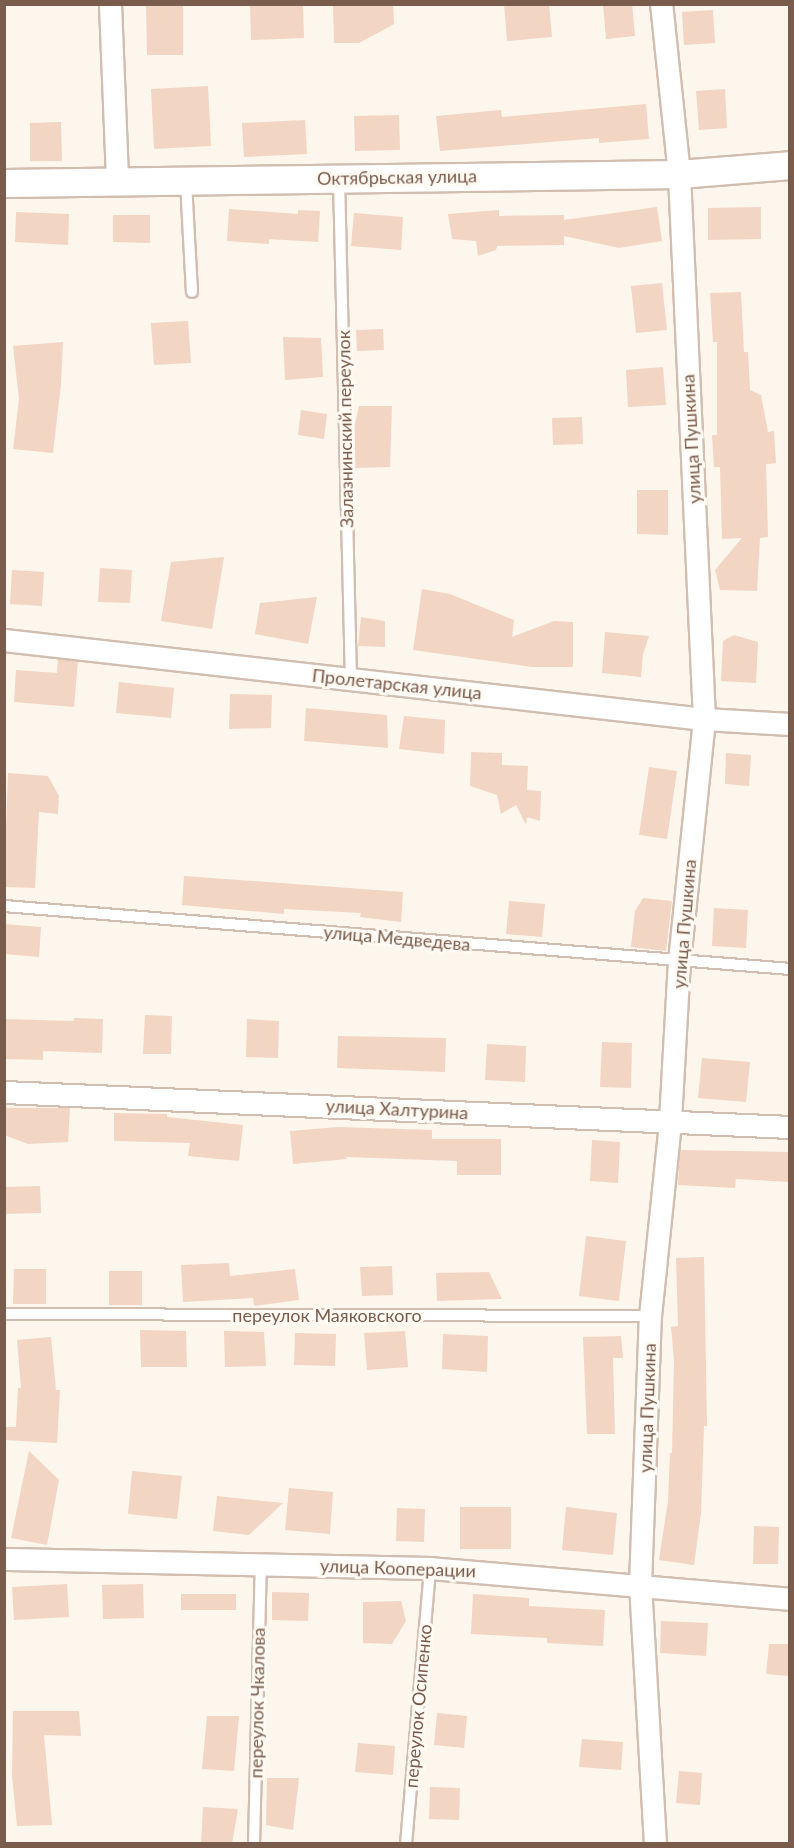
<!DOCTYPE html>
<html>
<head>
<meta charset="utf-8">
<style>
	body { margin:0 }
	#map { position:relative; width:794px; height:1848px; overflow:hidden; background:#fdf6ec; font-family:Lato,sans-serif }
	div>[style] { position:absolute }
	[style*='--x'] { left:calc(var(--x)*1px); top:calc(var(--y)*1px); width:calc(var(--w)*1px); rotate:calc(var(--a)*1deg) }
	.building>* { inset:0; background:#f3d5c3 }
	.roads { filter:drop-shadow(2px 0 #d1beb0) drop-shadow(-2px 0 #d1beb0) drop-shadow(0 2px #d1beb0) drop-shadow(0 -2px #d1beb0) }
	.service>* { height:10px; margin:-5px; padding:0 5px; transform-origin:5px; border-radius:5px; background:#fff }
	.minor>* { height:21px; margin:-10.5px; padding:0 10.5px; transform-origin:10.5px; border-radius:10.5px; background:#fff }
	.tertiary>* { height:27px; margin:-13.5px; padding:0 13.5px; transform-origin:13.5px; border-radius:13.5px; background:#fff }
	span { translate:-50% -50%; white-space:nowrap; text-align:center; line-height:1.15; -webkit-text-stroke:6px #fffaf3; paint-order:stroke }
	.street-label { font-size:18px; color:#7a5c4d }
	.frame { position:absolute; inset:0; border:6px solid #7a5c4d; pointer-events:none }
</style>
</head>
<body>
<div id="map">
	<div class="building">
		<div style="clip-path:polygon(146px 4px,183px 4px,183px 55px,147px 55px)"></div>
		<div style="clip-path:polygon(250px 4px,303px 4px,304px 38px,251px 40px)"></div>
		<div style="clip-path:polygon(333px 4px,393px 4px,394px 24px,359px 43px,334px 43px)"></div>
		<div style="clip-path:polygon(504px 4px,549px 4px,552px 37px,507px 41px)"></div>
		<div style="clip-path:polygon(603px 4px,632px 4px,635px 36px,606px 39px)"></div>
		<div style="clip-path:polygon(713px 10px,715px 43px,684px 45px,682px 12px)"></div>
		<div style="clip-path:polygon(208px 86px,211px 146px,154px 149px,151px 89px)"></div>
		<div style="clip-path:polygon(725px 89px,727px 128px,699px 130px,696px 91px)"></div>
		<div style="clip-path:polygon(646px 104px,649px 139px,599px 143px,599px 138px,440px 151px,436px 116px,501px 110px,502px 117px)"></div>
		<div style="clip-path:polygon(399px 115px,400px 150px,355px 151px,354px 116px)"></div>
		<div style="clip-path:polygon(305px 120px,307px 154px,244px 157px,242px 123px)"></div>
		<div style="clip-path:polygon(61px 122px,62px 161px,30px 161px,30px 123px)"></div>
		<div style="clip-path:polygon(657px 207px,662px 241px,619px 248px,564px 236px,564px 245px,497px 246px,496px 250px,478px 256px,476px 241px,452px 239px,448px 214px,499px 210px,499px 216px,564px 215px,564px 220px)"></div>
		<div style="clip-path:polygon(761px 207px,761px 239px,708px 240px,708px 208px)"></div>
		<div style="clip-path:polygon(229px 209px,298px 214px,298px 210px,320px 211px,318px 242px,269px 239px,269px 244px,227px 241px)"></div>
		<div style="clip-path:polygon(16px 212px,69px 214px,68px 245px,15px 242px)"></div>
		<div style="clip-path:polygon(354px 213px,403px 217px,401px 250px,351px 246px)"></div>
		<div style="clip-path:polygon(113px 215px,150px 215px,150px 243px,113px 242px)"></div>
		<div style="clip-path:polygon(662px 283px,667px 330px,636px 333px,631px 286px)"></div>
		<div style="clip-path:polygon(741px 292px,744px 352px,748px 352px,750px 390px,761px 395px,768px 432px,774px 431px,776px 463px,766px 464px,768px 537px,760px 538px,757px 591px,720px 590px,715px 570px,742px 538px,722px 539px,720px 467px,714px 467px,712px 435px,717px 435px,717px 342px,713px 342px,710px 293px)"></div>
		<div style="clip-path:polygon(188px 321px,191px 363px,154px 365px,151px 323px)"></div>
		<div style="clip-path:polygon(383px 329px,384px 350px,357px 351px,356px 330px)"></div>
		<div style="clip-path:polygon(283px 337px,321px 338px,323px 377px,285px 380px)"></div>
		<div style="clip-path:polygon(63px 342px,61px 384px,53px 453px,13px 449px,19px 399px,13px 346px)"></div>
		<div style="clip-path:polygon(663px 367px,666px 405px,628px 407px,626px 370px)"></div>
		<div style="clip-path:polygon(359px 406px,392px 406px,390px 467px,353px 468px,353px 433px)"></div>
		<div style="clip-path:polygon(301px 410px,327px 414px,324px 439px,298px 435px)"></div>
		<div style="clip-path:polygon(582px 417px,583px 444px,553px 445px,552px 418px)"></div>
		<div style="clip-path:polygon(637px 490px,668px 490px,668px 535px,637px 534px)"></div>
		<div style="clip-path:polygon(224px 557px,212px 629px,161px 621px,171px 562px)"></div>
		<div style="clip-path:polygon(100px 568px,132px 570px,130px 603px,98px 602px)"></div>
		<div style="clip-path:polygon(12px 570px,44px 572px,42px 606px,10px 604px)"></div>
		<div style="clip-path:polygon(422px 589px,450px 594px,514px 620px,512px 637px,554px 621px,573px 622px,573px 667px,532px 667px,413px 650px)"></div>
		<div style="clip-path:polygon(317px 597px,308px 644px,255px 634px,260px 603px)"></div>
		<div style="clip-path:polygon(361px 617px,385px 621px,385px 647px,358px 646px)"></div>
		<div style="clip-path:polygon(605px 632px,649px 636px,643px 654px,641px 677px,602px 673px)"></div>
		<div style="clip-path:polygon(734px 635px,758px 642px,756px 683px,721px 681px,723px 641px)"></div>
		<div style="clip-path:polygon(58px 659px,78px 661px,74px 707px,14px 702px,16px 670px,57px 673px)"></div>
		<div style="clip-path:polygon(119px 682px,174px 688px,171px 718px,116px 713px)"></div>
		<div style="clip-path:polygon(230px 694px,272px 695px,271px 728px,229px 729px)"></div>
		<div style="clip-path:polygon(306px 708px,387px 715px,388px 748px,304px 741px)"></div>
		<div style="clip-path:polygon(404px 716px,445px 720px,444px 754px,399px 749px)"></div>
		<div style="clip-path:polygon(471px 752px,502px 753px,502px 765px,528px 766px,527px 790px,541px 791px,540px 821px,527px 817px,526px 825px,516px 805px,501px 814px,497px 795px,470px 786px)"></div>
		<div style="clip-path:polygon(726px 753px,751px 755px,749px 786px,725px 784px)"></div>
		<div style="clip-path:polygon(649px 767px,677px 771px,667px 839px,639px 835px)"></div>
		<div style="clip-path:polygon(8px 773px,48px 776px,59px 796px,58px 814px,39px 812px,35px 888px,4px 887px)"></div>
		<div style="clip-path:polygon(184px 876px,403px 892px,401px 922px,360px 917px,361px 913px,284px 909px,284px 914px,182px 905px)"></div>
		<div style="clip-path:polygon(643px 898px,672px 901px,666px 951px,631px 947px,635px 911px)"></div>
		<div style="clip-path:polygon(509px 901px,545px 904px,542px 937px,506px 934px)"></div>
		<div style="clip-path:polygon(714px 908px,748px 910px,746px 948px,712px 946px)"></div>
		<div style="clip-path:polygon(4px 924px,41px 927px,39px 957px,4px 954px)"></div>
		<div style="clip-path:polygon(145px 1015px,172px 1016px,171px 1054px,143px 1054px)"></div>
		<div style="clip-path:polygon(74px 1018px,103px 1019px,102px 1053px,43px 1051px,43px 1060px,4px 1059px,4px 1019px,74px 1021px)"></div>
		<div style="clip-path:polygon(247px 1019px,279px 1021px,278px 1058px,246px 1057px)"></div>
		<div style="clip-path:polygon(338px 1036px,446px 1038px,445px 1072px,337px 1068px)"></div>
		<div style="clip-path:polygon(602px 1042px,632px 1043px,631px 1088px,600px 1087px)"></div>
		<div style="clip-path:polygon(487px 1044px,526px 1046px,525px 1082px,485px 1080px)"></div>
		<div style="clip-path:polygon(702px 1058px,750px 1062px,746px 1102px,698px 1098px)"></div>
		<div style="clip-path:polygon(4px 1108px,70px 1108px,68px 1142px,28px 1144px,4px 1135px)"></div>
		<div style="clip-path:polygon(114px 1113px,167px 1114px,167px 1117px,243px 1125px,239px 1161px,188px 1156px,190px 1143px,114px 1141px)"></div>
		<div style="clip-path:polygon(338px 1127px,432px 1130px,432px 1139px,501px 1139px,501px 1175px,457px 1175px,457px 1161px,346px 1157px,347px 1159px,293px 1164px,290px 1131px)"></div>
		<div style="clip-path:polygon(592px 1140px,620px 1142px,618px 1183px,590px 1181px)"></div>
		<div style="clip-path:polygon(680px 1150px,789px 1152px,789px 1182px,736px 1179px,735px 1188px,678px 1185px)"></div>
		<div style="clip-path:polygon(40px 1186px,41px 1213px,4px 1214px,4px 1187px)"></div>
		<div style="clip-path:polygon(586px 1236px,626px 1241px,619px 1301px,579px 1296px)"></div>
		<div style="clip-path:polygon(704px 1257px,707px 1426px,704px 1426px,701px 1513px,694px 1565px,659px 1560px,668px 1501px,670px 1453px,672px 1453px,674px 1360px,671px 1327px,678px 1326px,676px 1258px)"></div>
		<div style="clip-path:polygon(229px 1263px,230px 1276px,295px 1269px,299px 1300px,254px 1306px,253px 1298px,183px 1302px,181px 1265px)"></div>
		<div style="clip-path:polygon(392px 1266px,393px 1295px,362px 1296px,360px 1267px)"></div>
		<div style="clip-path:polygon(14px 1269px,46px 1269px,46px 1304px,13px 1304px)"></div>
		<div style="clip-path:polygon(109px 1271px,142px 1271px,142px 1305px,109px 1305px)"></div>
		<div style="clip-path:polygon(489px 1272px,502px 1299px,437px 1301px,436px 1273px)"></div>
		<div style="clip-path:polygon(140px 1330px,186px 1331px,187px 1367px,141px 1367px)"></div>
		<div style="clip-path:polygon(224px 1331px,264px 1332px,266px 1366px,225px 1367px)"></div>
		<div style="clip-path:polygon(405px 1331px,408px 1367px,367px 1370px,364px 1333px)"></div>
		<div style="clip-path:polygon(295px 1333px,336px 1334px,335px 1366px,294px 1365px)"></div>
		<div style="clip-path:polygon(443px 1334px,488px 1336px,487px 1372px,442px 1369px)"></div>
		<div style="clip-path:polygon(621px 1336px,623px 1358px,613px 1358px,615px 1434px,587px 1434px,583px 1337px)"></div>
		<div style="clip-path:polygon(51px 1337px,56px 1390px,60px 1390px,57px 1443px,4px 1440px,4px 1427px,16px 1427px,18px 1388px,21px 1388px,17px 1340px)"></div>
		<div style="clip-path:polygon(29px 1451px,59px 1480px,47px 1545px,11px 1538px)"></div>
		<div style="clip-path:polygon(132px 1471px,182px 1476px,177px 1519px,128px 1514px)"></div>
		<div style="clip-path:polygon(289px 1488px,333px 1492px,330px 1534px,285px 1530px)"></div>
		<div style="clip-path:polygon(217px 1496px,283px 1503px,249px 1535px,213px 1531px)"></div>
		<div style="clip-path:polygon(460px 1507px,511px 1507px,511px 1549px,460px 1549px)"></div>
		<div style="clip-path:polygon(566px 1507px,617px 1513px,613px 1555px,562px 1550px)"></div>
		<div style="clip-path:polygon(397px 1508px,425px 1509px,424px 1542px,396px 1541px)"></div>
		<div style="clip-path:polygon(754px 1526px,779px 1527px,778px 1564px,753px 1564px)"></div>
		<div style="clip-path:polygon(67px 1584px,69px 1617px,14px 1620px,12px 1587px)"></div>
		<div style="clip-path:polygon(143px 1584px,144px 1618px,103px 1619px,102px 1585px)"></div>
		<div style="clip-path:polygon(272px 1592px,309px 1593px,308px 1621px,272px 1620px)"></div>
		<div style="clip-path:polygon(181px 1594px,236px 1594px,236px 1610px,181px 1610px)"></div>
		<div style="clip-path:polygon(473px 1594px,529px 1598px,529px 1606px,605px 1610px,603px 1646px,547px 1643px,547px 1638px,471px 1634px)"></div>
		<div style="clip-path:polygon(401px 1601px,406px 1621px,392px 1644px,363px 1643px,363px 1602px)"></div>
		<div style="clip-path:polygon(661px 1621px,708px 1623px,706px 1656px,660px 1653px)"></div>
		<div style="clip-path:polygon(769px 1644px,789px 1644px,789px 1676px,766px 1674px)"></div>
		<div style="clip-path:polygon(13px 1711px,79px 1711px,81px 1736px,44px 1735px,52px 1825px,17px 1826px,12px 1775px)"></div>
		<div style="clip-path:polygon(437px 1713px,467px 1716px,464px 1748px,434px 1745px)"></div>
		<div style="clip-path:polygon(207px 1716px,239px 1716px,234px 1771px,202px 1769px)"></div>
		<div style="clip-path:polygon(582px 1739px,623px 1742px,621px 1770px,579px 1767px)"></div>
		<div style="clip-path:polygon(358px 1743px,395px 1746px,393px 1775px,355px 1772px)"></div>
		<div style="clip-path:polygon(679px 1771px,702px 1773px,700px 1805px,676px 1803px)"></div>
		<div style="clip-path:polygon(267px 1778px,299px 1778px,293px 1830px,266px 1825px)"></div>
		<div style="clip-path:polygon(430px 1787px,460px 1788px,459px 1820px,429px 1819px)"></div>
		<div style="clip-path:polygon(203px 1807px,238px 1809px,232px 1844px,201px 1844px)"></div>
	</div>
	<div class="roads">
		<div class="service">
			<div style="--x:339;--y:179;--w:500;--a:88.63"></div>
			<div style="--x:186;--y:182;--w:110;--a:86.9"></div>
			<div style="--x:4;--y:906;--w:789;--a:4.58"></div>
			<div style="--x:4;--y:1314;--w:646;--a:0.18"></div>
			<div style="--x:254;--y:1844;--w:281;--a:-88.6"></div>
			<div style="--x:406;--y:1844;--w:277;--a:-85"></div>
		</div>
		<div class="minor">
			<div style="--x:110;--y:4;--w:177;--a:87.7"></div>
			<div style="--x:4;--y:640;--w:704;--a:6.44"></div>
			<div style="--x:704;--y:719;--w:86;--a:3.3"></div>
			<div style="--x:4;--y:1092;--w:787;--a:2.55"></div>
			<div style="--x:4;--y:1559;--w:426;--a:1.2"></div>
			<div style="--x:430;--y:1568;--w:361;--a:4.9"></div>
			<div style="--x:655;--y:1844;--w:259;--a:-93.3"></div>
			<div style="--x:640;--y:1585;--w:269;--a:-87.9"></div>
			<div style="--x:650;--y:1316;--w:196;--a:-84.1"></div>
			<div style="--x:670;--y:1121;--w:160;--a:-86.8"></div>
			<div style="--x:679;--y:961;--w:243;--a:-84.1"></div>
			<div style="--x:704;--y:719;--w:546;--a:-92.63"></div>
			<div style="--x:679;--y:174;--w:171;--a:-96"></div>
		</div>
		<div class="tertiary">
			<div style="--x:4;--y:183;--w:675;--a:-0.76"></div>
			<div style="--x:679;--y:174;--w:111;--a:-4.6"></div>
		</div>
	</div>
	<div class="street-label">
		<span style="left:397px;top:177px;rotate:-1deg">Октябрьская улица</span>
		<span style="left:345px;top:429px;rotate:-91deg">Залазнинский переулок</span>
		<span style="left:691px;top:439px;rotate:-93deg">улица Пушкина</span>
		<span style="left:397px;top:684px;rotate:6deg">Пролетарская улица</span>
		<span style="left:684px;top:924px;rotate:-85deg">улица Пушкина</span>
		<span style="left:397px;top:938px;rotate:5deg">улица Медведева</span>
		<span style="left:397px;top:1109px;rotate:3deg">улица Халтурина</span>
		<span style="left:327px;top:1315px">переулок Маяковского</span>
		<span style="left:647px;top:1408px;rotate:-88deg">улица Пушкина</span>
		<span style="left:398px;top:1568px;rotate:2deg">улица Кооперации</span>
		<span style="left:257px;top:1703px;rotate:-89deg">переулок Чкалова</span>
		<span style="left:418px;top:1706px;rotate:-85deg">переулок Осипенко</span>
	</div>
	<div class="frame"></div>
</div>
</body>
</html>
